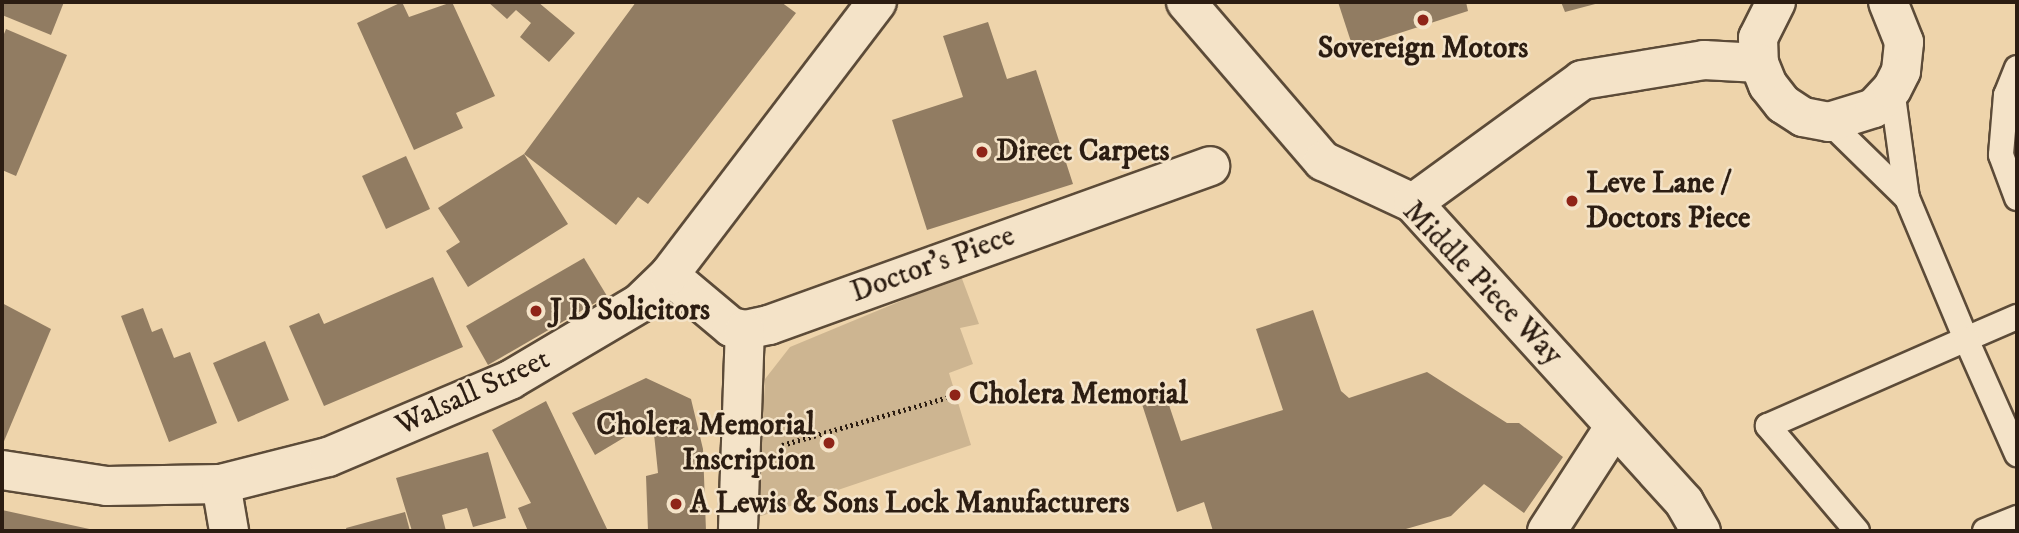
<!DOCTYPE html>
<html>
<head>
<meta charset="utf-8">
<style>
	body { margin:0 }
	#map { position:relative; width:2019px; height:533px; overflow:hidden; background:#eed4ab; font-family:"IM FELL DW Pica",serif }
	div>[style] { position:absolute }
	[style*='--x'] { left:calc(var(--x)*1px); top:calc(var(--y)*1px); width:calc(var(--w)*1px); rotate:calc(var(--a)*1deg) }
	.green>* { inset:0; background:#cdb591 }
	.building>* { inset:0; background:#917c62 }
	.path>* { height:4.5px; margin-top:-2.25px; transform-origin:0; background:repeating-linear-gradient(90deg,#2c1d12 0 2px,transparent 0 5.5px) }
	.roads { filter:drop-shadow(2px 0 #5c4b38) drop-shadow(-2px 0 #5c4b38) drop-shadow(0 2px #5c4b38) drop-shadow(0 -2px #5c4b38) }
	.service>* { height:24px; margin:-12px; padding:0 12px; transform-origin:12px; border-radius:12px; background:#f4e3c8 }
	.minor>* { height:38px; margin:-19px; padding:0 19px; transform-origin:19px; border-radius:19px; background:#f4e3c8 }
	.tertiary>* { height:38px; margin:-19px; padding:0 19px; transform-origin:19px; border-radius:19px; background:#f4e3c8 }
	.secondary>* { height:38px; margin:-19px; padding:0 19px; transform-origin:19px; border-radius:19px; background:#f4e3c8 }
	.dots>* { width:19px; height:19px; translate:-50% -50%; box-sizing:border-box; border:4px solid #f4e3c8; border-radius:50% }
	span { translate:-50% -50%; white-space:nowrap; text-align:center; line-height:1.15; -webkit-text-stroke:5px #f4e3c8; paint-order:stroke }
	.poi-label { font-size:30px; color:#2c1d12; font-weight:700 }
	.left { translate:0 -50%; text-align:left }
	.right { translate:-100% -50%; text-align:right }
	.street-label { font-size:30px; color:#2c1d12 }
	.frame { position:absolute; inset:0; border:4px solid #2c1d12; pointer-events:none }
</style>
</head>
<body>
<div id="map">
	<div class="green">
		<div style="clip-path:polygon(961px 276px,979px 324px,960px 328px,973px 364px,949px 373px,971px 445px,758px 517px,765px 379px,790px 347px)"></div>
	</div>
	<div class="building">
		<div style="clip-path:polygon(2px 2px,64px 2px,51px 35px,2px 15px)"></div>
		<div style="clip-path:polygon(402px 2px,409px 17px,452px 2px,495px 96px,456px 113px,463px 128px,414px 150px,357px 23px)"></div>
		<div style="clip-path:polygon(488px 2px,538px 2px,575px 33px,549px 62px,520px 37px,531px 23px,516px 10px,507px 19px)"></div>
		<div style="clip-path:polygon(636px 2px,781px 2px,796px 13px,648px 204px,638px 197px,616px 225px,524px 154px)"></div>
		<div style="clip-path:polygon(1338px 2px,1466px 2px,1468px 11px,1353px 48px)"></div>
		<div style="clip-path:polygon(1561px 2px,1599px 2px,1599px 3px,1565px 12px)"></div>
		<div style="clip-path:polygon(988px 22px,1007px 79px,1036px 70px,1073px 184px,927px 230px,892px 120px,963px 97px,943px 36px)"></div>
		<div style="clip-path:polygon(6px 29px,67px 55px,16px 176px,2px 170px,2px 39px)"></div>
		<div style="clip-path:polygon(524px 154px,568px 224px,468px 287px,446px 251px,460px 242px,438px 208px)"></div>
		<div style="clip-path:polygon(406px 156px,430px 209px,386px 229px,362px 176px)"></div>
		<div style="clip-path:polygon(584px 258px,607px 296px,488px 365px,466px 326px)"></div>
		<div style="clip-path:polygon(433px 277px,463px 347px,324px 406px,289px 326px,319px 313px,324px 324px)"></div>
		<div style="clip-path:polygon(2px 303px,51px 329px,2px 446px)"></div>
		<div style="clip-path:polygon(143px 308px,152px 332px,162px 328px,174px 358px,190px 352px,217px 423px,169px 442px,121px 316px)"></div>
		<div style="clip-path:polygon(1313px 310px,1341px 391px,1349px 398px,1427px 372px,1507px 423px,1519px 423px,1563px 457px,1524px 513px,1484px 484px,1451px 516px,1399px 531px,1213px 531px,1204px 502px,1177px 512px,1139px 395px,1163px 387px,1181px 441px,1283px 410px,1256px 329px)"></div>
		<div style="clip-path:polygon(265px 341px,289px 400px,238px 422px,213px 363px)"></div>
		<div style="clip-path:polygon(646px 378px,691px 399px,703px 449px,706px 531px,648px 531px,646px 476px,658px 473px,654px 434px,645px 425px,595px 455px,572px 413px)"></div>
		<div style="clip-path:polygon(546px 401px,608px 531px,528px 531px,518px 508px,531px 503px,492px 430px)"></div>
		<div style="clip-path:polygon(488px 452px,506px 518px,473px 527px,467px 508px,442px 515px,446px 531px,412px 531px,396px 478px)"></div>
		<div style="clip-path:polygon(2px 510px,94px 530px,94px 531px,2px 531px)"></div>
		<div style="clip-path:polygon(405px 512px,410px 531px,347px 531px,346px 528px)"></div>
	</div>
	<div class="path">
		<div style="--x:782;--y:445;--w:180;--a:-16.1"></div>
	</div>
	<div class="roads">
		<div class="service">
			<div style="--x:2017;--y:68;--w:29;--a:112"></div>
			<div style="--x:2006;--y:95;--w:60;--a:94.8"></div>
			<div style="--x:2001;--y:155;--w:46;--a:69.6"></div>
			<div style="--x:1892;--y:89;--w:110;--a:82.2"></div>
			<div style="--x:1907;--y:198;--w:153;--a:67.3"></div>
			<div style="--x:1966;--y:339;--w:56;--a:-23.3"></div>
			<div style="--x:1829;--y:122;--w:109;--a:44.3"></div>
			<div style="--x:1857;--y:531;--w:138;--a:-130.3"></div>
			<div style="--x:1768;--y:426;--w:216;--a:-23.7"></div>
			<div style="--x:1966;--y:339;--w:126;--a:66.1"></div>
			<div style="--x:1985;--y:531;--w:35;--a:-22"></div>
		</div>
		<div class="minor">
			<div style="--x:1186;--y:2;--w:210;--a:49.3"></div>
			<div style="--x:1323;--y:161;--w:99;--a:25"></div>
			<div style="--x:1413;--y:203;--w:404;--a:47.8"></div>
			<div style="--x:1684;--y:502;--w:34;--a:60"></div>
			<div style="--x:1776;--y:2;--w:40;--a:116.6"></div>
			<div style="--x:1758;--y:38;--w:25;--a:88"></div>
			<div style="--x:1759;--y:63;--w:24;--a:68"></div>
			<div style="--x:1768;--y:85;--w:24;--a:52"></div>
			<div style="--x:1783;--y:104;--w:24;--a:33"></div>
			<div style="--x:1803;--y:117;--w:26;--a:11"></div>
			<div style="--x:1829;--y:122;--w:47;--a:-17.3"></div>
			<div style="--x:1874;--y:108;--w:26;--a:-47"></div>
			<div style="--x:1892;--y:89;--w:20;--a:-63"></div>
			<div style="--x:1901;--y:71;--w:29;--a:-84"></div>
			<div style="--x:1904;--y:42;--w:43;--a:-111.8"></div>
			<div style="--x:1413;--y:203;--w:209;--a:-36"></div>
			<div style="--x:1582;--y:80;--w:124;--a:-9.3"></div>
			<div style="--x:1704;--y:60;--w:55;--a:3.1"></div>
			<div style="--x:669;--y:275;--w:81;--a:40"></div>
			<div style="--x:731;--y:327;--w:14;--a:12"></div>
			<div style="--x:745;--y:330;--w:25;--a:-12"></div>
			<div style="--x:769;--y:325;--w:469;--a:-19.8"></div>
			<div style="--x:221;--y:484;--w:48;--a:80.3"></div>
			<div style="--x:738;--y:528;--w:198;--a:-88"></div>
		</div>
		<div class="tertiary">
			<div style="--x:1547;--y:531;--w:125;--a:-57.1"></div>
		</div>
		<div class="secondary">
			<div style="--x:2;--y:470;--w:106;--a:8.7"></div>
			<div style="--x:107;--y:486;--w:114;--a:-1"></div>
			<div style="--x:221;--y:484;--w:110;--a:-14.2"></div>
			<div style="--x:328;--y:457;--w:198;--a:-22.9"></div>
			<div style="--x:510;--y:380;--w:151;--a:-30.6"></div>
			<div style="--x:640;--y:303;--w:40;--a:-44"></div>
			<div style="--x:669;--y:275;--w:343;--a:-52.7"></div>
		</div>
	</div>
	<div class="dots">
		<div style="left:1423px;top:20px;background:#8f2418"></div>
		<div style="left:982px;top:152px;background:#8f2418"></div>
		<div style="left:1572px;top:201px;background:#8f2418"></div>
		<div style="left:536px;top:311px;background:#8f2418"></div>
		<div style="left:955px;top:395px;background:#8f2418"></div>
		<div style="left:829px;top:443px;background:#8f2418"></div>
		<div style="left:676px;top:504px;background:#8f2418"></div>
	</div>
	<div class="poi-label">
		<span style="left:1423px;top:49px">Sovereign Motors</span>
		<span class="left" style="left:996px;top:152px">Direct Carpets</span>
		<span class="left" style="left:1586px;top:201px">Leve Lane /<br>Doctors Piece</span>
		<span class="left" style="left:550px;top:311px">J D Solicitors</span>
		<span class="left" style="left:969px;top:395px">Cholera Memorial</span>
		<span class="right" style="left:815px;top:443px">Cholera Memorial<br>Inscription</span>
		<span class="left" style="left:690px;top:504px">A Lewis &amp; Sons Lock Manufacturers</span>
	</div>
	<div class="street-label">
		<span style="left:933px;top:265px;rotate:-20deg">Doctor's Piece</span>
		<span style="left:1482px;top:284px;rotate:46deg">Middle Piece Way</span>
		<span style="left:473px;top:393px;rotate:-25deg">Walsall Street</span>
	</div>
	<div class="frame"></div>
</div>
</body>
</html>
